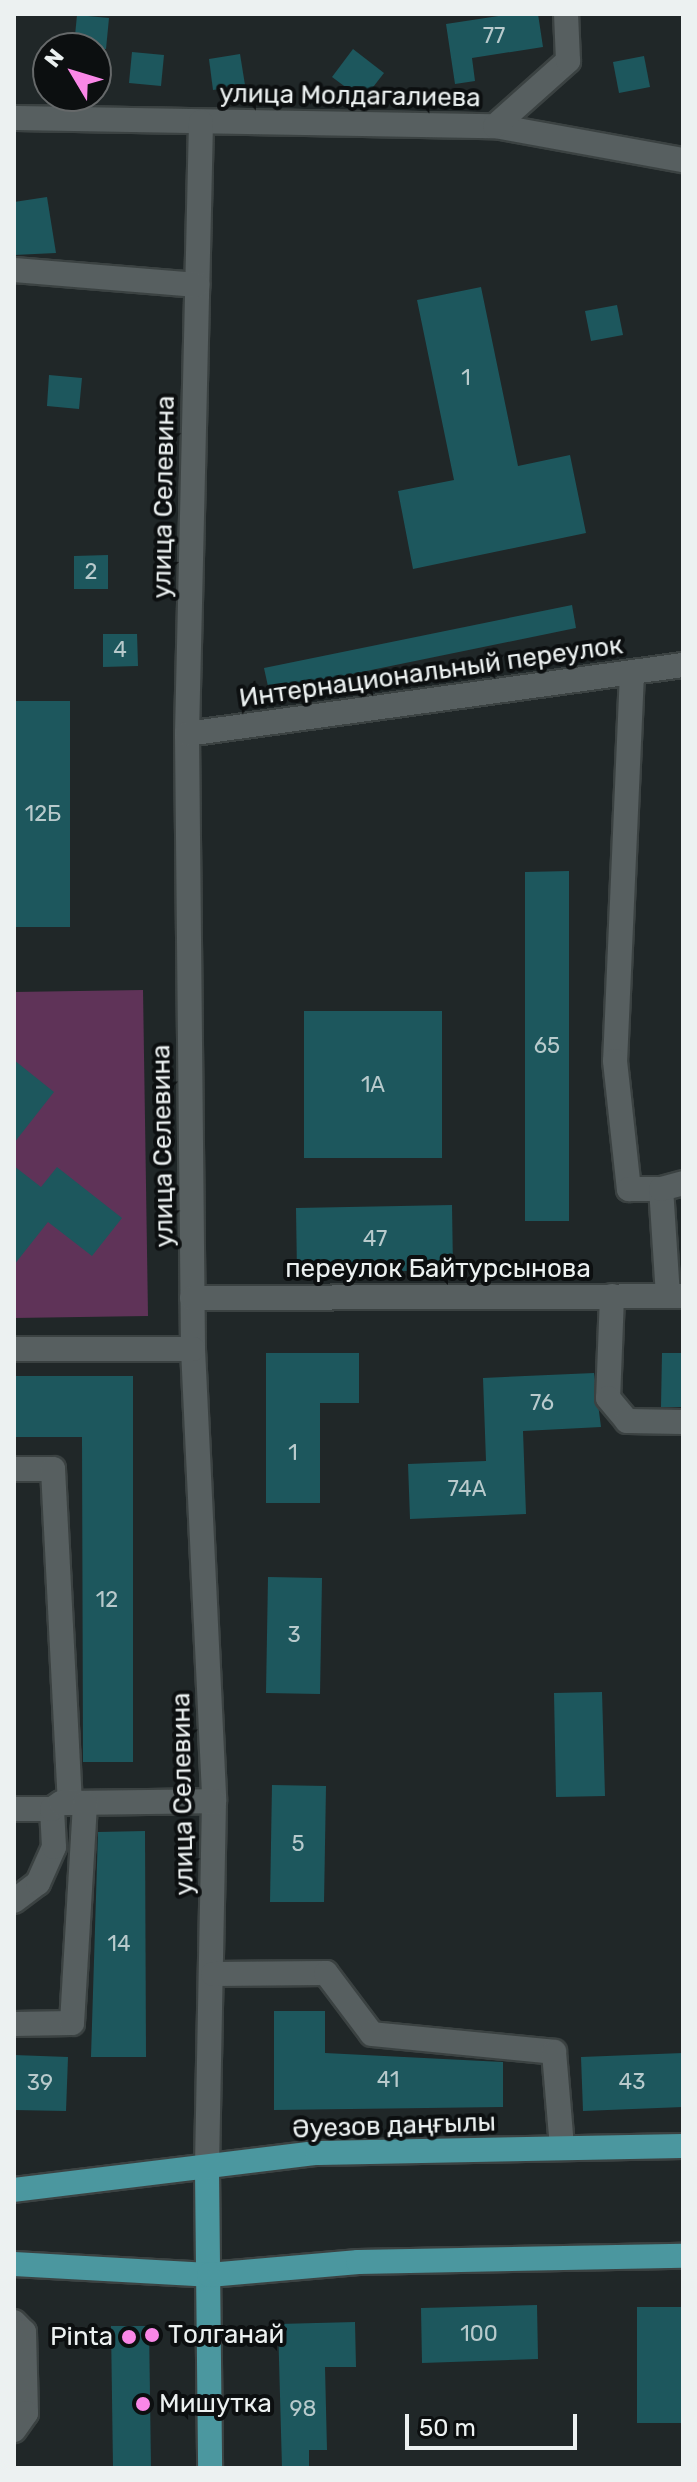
<!DOCTYPE html>
<html>
<head>
<meta charset="utf-8">
<style>
	body { margin:0 }
	#map { position:relative; width:697px; height:2482px; overflow:hidden; background:#202728; font-family:Rubik,sans-serif }
	div>[style] { position:absolute }
	[style*='--x'] { left:calc(var(--x)*1px); top:calc(var(--y)*1px); width:calc(var(--w)*1px); rotate:calc(var(--a)*1deg) }
	.green>* { inset:0; background:#5f3358 }
	.building>* { inset:0; background:#1d575d }
	.roads { filter:drop-shadow(2px 0 #3b4242) drop-shadow(-2px 0 #3b4242) drop-shadow(0 2px #3b4242) drop-shadow(0 -2px #3b4242) }
	.minor>* { height:24px; margin:-12px; padding:0 12px; transform-origin:12px; border-radius:12px; background:#575f60 }
	.major>* { height:24px; margin:-12px; padding:0 12px; transform-origin:12px; border-radius:12px; background:#4b979f }
	.dots>* { width:22px; height:22px; translate:-50% -50%; box-sizing:border-box; border:4px solid #0c0f10; border-radius:50% }
	span { translate:-50% -50%; white-space:nowrap; text-align:center; line-height:1.15; -webkit-text-stroke:8px #0c0f10; paint-order:stroke }
	.number-label { font-size:22px; color:#b8cacc }
	.number-label span { -webkit-text-stroke-width:0 }
	.street-label { font-size:26px; color:#ecf1f1 }
	.poi-label { font-size:26px; color:#ecf1f1 }
	.left { translate:0 -50%; text-align:left }
	.right { translate:-100% -50%; text-align:right }
	.frame { position:absolute; inset:0; border:16px solid #ecf1f1; pointer-events:none }
	.north { position:absolute; left:32px; top:32px; width:80px; height:80px; box-sizing:border-box; background:#0c0f10; border:2px solid #66696a; border-radius:50%; rotate:308deg; font-size:22px; font-weight:700; line-height:32px; text-align:center; color:#ecf1f1 }
	.north::after { content:''; display:block; margin:auto; width:28px; height:36px; background:#fa87e7; clip-path:polygon(50% 0,100% 100%,50% 72%,0 100%) }
	.scale { position:absolute; left:405px; top:2414px; width:172px; height:36px; box-sizing:border-box; border:4px solid #ecf1f1; border-top:0; padding-left:10px; font-size:24px; line-height:28px; white-space:nowrap; color:#ecf1f1; -webkit-text-stroke:6px #0c0f10; paint-order:stroke }
</style>
</head>
<body>
<div id="map">
	<div class="green">
		<div style="clip-path:polygon(143px 990px,148px 1316px,14px 1318px,14px 992px)"></div>
	</div>
	<div class="building">
		<div style="clip-path:polygon(512px 14px,538px 14px,543px 47px,472px 58px,475px 81px,455px 84px,446px 24px)"></div>
		<div style="clip-path:polygon(77px 15px,109px 18px,106px 49px,74px 46px)"></div>
		<div style="clip-path:polygon(353px 49px,384px 73px,363px 100px,332px 77px)"></div>
		<div style="clip-path:polygon(132px 52px,164px 55px,161px 86px,129px 83px)"></div>
		<div style="clip-path:polygon(240px 54px,245px 85px,213px 90px,209px 59px)"></div>
		<div style="clip-path:polygon(644px 56px,650px 87px,619px 93px,613px 62px)"></div>
		<div style="clip-path:polygon(47px 197px,56px 253px,14px 255px,14px 202px)"></div>
		<div style="clip-path:polygon(481px 287px,518px 466px,570px 455px,586px 533px,413px 569px,398px 491px,454px 480px,417px 300px)"></div>
		<div style="clip-path:polygon(617px 305px,623px 335px,591px 341px,585px 311px)"></div>
		<div style="clip-path:polygon(49px 375px,82px 378px,79px 409px,47px 406px)"></div>
		<div style="clip-path:polygon(108px 555px,108px 589px,74px 589px,74px 556px)"></div>
		<div style="clip-path:polygon(572px 605px,576px 628px,269px 691px,264px 668px)"></div>
		<div style="clip-path:polygon(103px 634px,137px 634px,138px 666px,103px 667px)"></div>
		<div style="clip-path:polygon(15px 701px,70px 701px,70px 927px,16px 927px)"></div>
		<div style="clip-path:polygon(569px 871px,569px 1221px,525px 1221px,525px 872px)"></div>
		<div style="clip-path:polygon(304px 1011px,442px 1011px,442px 1158px,304px 1158px)"></div>
		<div style="clip-path:polygon(14px 1060px,54px 1092px,14px 1143px)"></div>
		<div style="clip-path:polygon(14px 1166px,41px 1187px,57px 1167px,122px 1218px,92px 1256px,48px 1222px,14px 1265px)"></div>
		<div style="clip-path:polygon(452px 1205px,453px 1270px,297px 1273px,296px 1208px)"></div>
		<div style="clip-path:polygon(266px 1353px,359px 1353px,359px 1403px,320px 1403px,320px 1503px,266px 1503px)"></div>
		<div style="clip-path:polygon(662px 1353px,683px 1353px,683px 1407px,661px 1407px)"></div>
		<div style="clip-path:polygon(594px 1373px,601px 1427px,523px 1431px,526px 1514px,410px 1519px,408px 1464px,486px 1461px,483px 1378px)"></div>
		<div style="clip-path:polygon(14px 1376px,133px 1376px,133px 1762px,83px 1762px,82px 1437px,14px 1437px)"></div>
		<div style="clip-path:polygon(268px 1577px,322px 1578px,320px 1694px,266px 1693px)"></div>
		<div style="clip-path:polygon(602px 1692px,605px 1796px,556px 1797px,554px 1693px)"></div>
		<div style="clip-path:polygon(272px 1785px,326px 1786px,324px 1902px,270px 1902px)"></div>
		<div style="clip-path:polygon(145px 1831px,146px 2057px,91px 2057px,98px 1832px)"></div>
		<div style="clip-path:polygon(274px 2011px,325px 2011px,325px 2053px,503px 2062px,503px 2107px,274px 2110px)"></div>
		<div style="clip-path:polygon(683px 2053px,683px 2107px,583px 2111px,581px 2057px)"></div>
		<div style="clip-path:polygon(14px 2055px,68px 2057px,66px 2111px,14px 2110px)"></div>
		<div style="clip-path:polygon(537px 2305px,538px 2359px,422px 2363px,421px 2308px)"></div>
		<div style="clip-path:polygon(637px 2307px,683px 2307px,683px 2423px,637px 2423px)"></div>
		<div style="clip-path:polygon(355px 2322px,356px 2367px,325px 2367px,327px 2450px,309px 2450px,309px 2468px,282px 2468px,278px 2324px)"></div>
		<div style="clip-path:polygon(111px 2326px,149px 2326px,151px 2468px,113px 2468px)"></div>
	</div>
	<div class="roads">
		<div class="minor">
			<div style="--x:14;--y:118;--w:481;--a:1"></div>
			<div style="--x:495;--y:126;--w:191;--a:10.3"></div>
			<div style="--x:201;--y:122;--w:612;--a:91.31"></div>
			<div style="--x:187;--y:734;--w:615;--a:89.44"></div>
			<div style="--x:193;--y:1349;--w:452;--a:87.3"></div>
			<div style="--x:214;--y:1801;--w:369;--a:91.1"></div>
			<div style="--x:495;--y:126;--w:98;--a:-41.7"></div>
			<div style="--x:568;--y:61;--w:47;--a:-92.4"></div>
			<div style="--x:14;--y:270;--w:184;--a:4.7"></div>
			<div style="--x:632;--y:673;--w:388;--a:92.5"></div>
			<div style="--x:615;--y:1061;--w:129;--a:83.8"></div>
			<div style="--x:629;--y:1189;--w:32;--a:0"></div>
			<div style="--x:187;--y:734;--w:501;--a:-7.92"></div>
			<div style="--x:612;--y:1296;--w:102;--a:92.2"></div>
			<div style="--x:608;--y:1398;--w:30;--a:50"></div>
			<div style="--x:627;--y:1421;--w:56;--a:1"></div>
			<div style="--x:668;--y:1296;--w:107;--a:-93.7"></div>
			<div style="--x:661;--y:1189;--w:23;--a:-15"></div>
			<div style="--x:192;--y:1298;--w:491;--a:-0.2"></div>
			<div style="--x:14;--y:1349;--w:179;--a:0"></div>
			<div style="--x:14;--y:1469;--w:39;--a:0"></div>
			<div style="--x:53;--y:1469;--w:334;--a:87.1"></div>
			<div style="--x:14;--y:1809;--w:38;--a:0"></div>
			<div style="--x:14;--y:1901;--w:30;--a:-37"></div>
			<div style="--x:38;--y:1883;--w:39;--a:-66"></div>
			<div style="--x:54;--y:1847;--w:38;--a:-93"></div>
			<div style="--x:52;--y:1809;--w:11;--a:-34"></div>
			<div style="--x:61;--y:1803;--w:153;--a:-0.7"></div>
			<div style="--x:213;--y:1974;--w:113;--a:-0.5"></div>
			<div style="--x:326;--y:1973;--w:76;--a:53"></div>
			<div style="--x:372;--y:2034;--w:183;--a:5.6"></div>
			<div style="--x:554;--y:2052;--w:96;--a:85.2"></div>
			<div style="--x:14;--y:2024;--w:58;--a:-1"></div>
			<div style="--x:72;--y:2023;--w:220;--a:-86.6"></div>
			<div style="--x:14;--y:2322;--w:14;--a:45"></div>
			<div style="--x:24;--y:2332;--w:81;--a:88.6"></div>
			<div style="--x:26;--y:2413;--w:21;--a:125"></div>
		</div>
		<div class="major">
			<div style="--x:207;--y:2170;--w:298;--a:89.4"></div>
			<div style="--x:14;--y:2190;--w:305;--a:-7"></div>
			<div style="--x:317;--y:2153;--w:366;--a:-1.1"></div>
			<div style="--x:14;--y:2264;--w:195;--a:3.2"></div>
			<div style="--x:209;--y:2275;--w:150;--a:-5"></div>
			<div style="--x:358;--y:2262;--w:325;--a:-1.1"></div>
		</div>
	</div>
	<div class="dots">
		<div style="left:152px;top:2335px;background:#fa87e7"></div>
		<div style="left:129px;top:2337px;background:#fa87e7"></div>
		<div style="left:143px;top:2404px;background:#fa87e7"></div>
	</div>
	<div class="number-label">
		<span style="left:494px;top:36px">77</span>
		<span style="left:466px;top:378px">1</span>
		<span style="left:91px;top:572px">2</span>
		<span style="left:120px;top:650px">4</span>
		<span style="left:43px;top:814px">12Б</span>
		<span style="left:547px;top:1046px">65</span>
		<span style="left:373px;top:1085px">1А</span>
		<span style="left:375px;top:1239px">47</span>
		<span style="left:542px;top:1403px">76</span>
		<span style="left:293px;top:1453px">1</span>
		<span style="left:467px;top:1489px">74А</span>
		<span style="left:107px;top:1600px">12</span>
		<span style="left:294px;top:1635px">3</span>
		<span style="left:298px;top:1844px">5</span>
		<span style="left:119px;top:1944px">14</span>
		<span style="left:388px;top:2080px">41</span>
		<span style="left:632px;top:2082px">43</span>
		<span style="left:40px;top:2083px">39</span>
		<span style="left:479px;top:2334px">100</span>
		<span style="left:303px;top:2409px">98</span>
	</div>
	<div class="street-label">
		<span style="left:350px;top:96px;rotate:1deg">улица Молдагалиева</span>
		<span style="left:164px;top:497px;rotate:-89deg">улица Селевина</span>
		<span style="left:431px;top:672px;rotate:-8deg">Интернациональный переулок</span>
		<span style="left:163px;top:1146px;rotate:-91deg">улица Селевина</span>
		<span style="left:438px;top:1269px">переулок Байтурсынова</span>
		<span style="left:183px;top:1794px;rotate:-91deg">улица Селевина</span>
		<span style="left:394px;top:2126px;rotate:-2deg">Әуезов даңғылы</span>
	</div>
	<div class="poi-label">
		<span class="left" style="left:168px;top:2335px">Толганай</span>
		<span class="right" style="left:113px;top:2337px">Pinta</span>
		<span class="left" style="left:159px;top:2404px">Мишутка</span>
	</div>
	<div class="frame"></div>
	<div class="north">N</div>
	<div class="scale">50 m</div>
</div>
</body>
</html>
